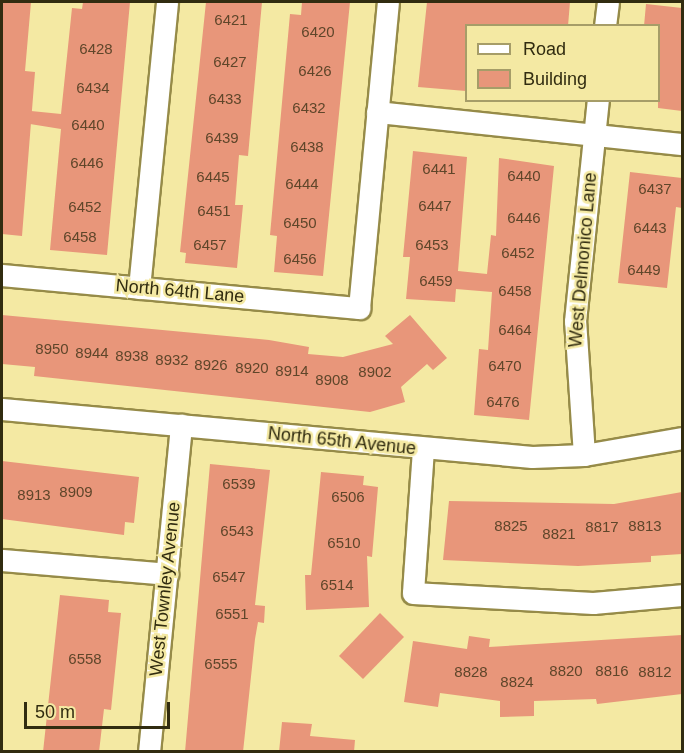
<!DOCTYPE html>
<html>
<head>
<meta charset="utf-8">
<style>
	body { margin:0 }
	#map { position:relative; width:684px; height:753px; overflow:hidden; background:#f4e9a3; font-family:Arial,sans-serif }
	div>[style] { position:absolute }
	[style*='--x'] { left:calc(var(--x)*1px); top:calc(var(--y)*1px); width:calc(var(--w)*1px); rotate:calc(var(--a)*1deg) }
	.building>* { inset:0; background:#e8967a }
	.roads { filter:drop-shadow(2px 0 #968b48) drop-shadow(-2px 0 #968b48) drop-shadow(0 2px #968b48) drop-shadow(0 -2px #968b48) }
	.street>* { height:21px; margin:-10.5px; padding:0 10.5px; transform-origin:10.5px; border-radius:10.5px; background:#fff }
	span { translate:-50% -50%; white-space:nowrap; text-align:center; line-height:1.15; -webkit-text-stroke:5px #f4e9a3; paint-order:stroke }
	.number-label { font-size:15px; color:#5f462a }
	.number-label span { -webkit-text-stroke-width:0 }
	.street-label { font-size:18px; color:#312c10 }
	.frame { position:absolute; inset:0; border:3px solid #312c10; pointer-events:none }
	.legend { position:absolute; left:465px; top:24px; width:195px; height:78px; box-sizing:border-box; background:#f4e9a3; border:2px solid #a69d68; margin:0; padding:8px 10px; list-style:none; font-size:18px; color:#312c10 }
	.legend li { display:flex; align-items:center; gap:12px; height:30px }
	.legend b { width:30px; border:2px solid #a69d68 }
	.scale { position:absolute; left:24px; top:702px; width:146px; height:27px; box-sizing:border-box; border:3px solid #312c10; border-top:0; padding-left:8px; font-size:18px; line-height:21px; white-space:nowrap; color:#312c10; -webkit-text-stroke:4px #f4e9a3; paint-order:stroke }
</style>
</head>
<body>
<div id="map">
	<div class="building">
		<div style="clip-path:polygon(2px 2px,31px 2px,25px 71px,35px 72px,22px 236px,2px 234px)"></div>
		<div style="clip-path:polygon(83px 2px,130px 2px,107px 255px,50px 250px,61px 129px,30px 124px,31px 111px,61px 114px,72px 8px,82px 9px)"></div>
		<div style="clip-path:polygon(206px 2px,262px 2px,248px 156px,239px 155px,235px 205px,243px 205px,237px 268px,185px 263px,186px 253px,180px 252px)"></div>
		<div style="clip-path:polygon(302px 2px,350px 2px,323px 276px,274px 272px,277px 236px,270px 235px,290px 14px,301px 15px)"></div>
		<div style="clip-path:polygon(427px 2px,570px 2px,568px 26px,466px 26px,466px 91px,418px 87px)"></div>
		<div style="clip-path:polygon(646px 4px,682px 8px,682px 111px,658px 108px,658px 26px,644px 26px)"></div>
		<div style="clip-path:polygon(413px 151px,467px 157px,458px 271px,487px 274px,491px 235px,496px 236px,499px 158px,554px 166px,529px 420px,474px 415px,479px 349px,488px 350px,492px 292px,456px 289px,455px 302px,406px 299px,410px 257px,403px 257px)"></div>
		<div style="clip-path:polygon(630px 172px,682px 178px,682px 208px,676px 207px,667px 288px,618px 283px)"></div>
		<div style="clip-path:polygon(2px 315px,269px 340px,309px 347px,308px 354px,343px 357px,393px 344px,385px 336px,410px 315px,447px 358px,433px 370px,427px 364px,401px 387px,405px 402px,370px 412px,34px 376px,35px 367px,2px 364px)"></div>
		<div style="clip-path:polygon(2px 461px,139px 477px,134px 523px,125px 522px,124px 535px,2px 519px)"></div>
		<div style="clip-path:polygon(210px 464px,270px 470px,255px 605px,265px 606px,264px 623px,258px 622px,255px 639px,243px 752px,185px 752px)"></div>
		<div style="clip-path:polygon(321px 472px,364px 476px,363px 485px,378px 487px,372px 557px,367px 556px,369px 607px,306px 610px,305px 575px,311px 575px)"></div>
		<div style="clip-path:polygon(682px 492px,682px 554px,651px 556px,651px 562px,578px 566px,443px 560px,449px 501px,614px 504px)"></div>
		<div style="clip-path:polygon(60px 595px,109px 600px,108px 612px,121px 613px,111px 710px,104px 709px,99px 752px,43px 752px)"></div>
		<div style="clip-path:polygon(380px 613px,404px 637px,363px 679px,339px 656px)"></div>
		<div style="clip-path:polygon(682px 635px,682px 694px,597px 704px,596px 699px,534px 701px,534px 716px,500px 717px,500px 701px,440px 693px,438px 707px,404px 702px,413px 641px,467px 649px,469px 636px,490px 639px,489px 647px)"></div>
		<div style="clip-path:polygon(282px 722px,312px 724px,310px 736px,355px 740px,354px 752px,279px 752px)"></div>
	</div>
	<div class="roads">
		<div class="street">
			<div style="--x:605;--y:26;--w:24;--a:-83"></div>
			<div style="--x:377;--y:112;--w:307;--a:6"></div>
			<div style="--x:2;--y:275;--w:359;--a:5.3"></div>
			<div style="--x:359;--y:308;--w:307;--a:-84.6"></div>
			<div style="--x:139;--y:288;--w:287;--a:-84.4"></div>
			<div style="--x:2;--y:409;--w:532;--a:5.17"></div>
			<div style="--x:532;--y:457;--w:52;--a:-2.2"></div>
			<div style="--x:584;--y:455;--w:99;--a:-9.8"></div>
			<div style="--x:423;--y:449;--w:144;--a:94"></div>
			<div style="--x:413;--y:593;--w:180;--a:3.2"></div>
			<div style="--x:593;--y:603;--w:89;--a:-5.1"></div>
			<div style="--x:584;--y:455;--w:134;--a:-93.8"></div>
			<div style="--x:575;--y:321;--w:222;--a:-84.1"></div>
			<div style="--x:2;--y:560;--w:166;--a:4.8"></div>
			<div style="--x:149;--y:752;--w:329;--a:-84.4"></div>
		</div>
	</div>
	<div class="number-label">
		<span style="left:231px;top:20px">6421</span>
		<span style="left:318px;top:32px">6420</span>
		<span style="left:96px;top:49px">6428</span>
		<span style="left:230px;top:62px">6427</span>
		<span style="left:315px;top:71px">6426</span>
		<span style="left:93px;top:88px">6434</span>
		<span style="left:225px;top:99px">6433</span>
		<span style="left:309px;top:108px">6432</span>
		<span style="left:88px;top:125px">6440</span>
		<span style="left:222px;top:138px">6439</span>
		<span style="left:307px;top:147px">6438</span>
		<span style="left:87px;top:163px">6446</span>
		<span style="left:439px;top:169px">6441</span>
		<span style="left:524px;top:176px">6440</span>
		<span style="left:213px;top:177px">6445</span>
		<span style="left:302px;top:184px">6444</span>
		<span style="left:655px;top:189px">6437</span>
		<span style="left:435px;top:206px">6447</span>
		<span style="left:85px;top:207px">6452</span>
		<span style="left:214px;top:211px">6451</span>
		<span style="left:524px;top:218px">6446</span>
		<span style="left:300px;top:223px">6450</span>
		<span style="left:650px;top:228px">6443</span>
		<span style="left:80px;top:237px">6458</span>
		<span style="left:210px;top:245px">6457</span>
		<span style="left:432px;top:245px">6453</span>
		<span style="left:518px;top:253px">6452</span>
		<span style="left:300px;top:259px">6456</span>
		<span style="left:644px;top:270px">6449</span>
		<span style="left:436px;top:281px">6459</span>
		<span style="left:515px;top:291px">6458</span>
		<span style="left:515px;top:330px">6464</span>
		<span style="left:52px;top:349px">8950</span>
		<span style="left:92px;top:353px">8944</span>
		<span style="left:132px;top:356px">8938</span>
		<span style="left:172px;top:360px">8932</span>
		<span style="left:211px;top:365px">8926</span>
		<span style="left:505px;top:366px">6470</span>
		<span style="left:252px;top:368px">8920</span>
		<span style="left:292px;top:371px">8914</span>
		<span style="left:375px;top:372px">8902</span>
		<span style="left:332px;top:380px">8908</span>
		<span style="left:503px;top:402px">6476</span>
		<span style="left:239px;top:484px">6539</span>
		<span style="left:76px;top:492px">8909</span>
		<span style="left:34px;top:495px">8913</span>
		<span style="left:348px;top:497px">6506</span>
		<span style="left:511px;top:526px">8825</span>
		<span style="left:645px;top:526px">8813</span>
		<span style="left:602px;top:527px">8817</span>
		<span style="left:237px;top:531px">6543</span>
		<span style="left:559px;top:534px">8821</span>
		<span style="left:344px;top:543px">6510</span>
		<span style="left:229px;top:577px">6547</span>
		<span style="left:337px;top:585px">6514</span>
		<span style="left:232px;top:614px">6551</span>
		<span style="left:85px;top:659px">6558</span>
		<span style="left:221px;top:664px">6555</span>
		<span style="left:566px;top:671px">8820</span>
		<span style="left:612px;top:671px">8816</span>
		<span style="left:471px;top:672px">8828</span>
		<span style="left:655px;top:672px">8812</span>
		<span style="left:517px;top:682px">8824</span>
	</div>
	<div class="street-label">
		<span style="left:583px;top:260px;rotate:-85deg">West Delmonico Lane</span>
		<span style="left:180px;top:291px;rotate:5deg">North 64th Lane</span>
		<span style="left:342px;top:441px;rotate:6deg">North 65th Avenue</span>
		<span style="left:165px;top:589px;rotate:-84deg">West Townley Avenue</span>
	</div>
	<div class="frame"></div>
	<ul class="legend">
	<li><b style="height:8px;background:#fff"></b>Road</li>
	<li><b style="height:16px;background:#e8967a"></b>Building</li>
	</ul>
	<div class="scale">50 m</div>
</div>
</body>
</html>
